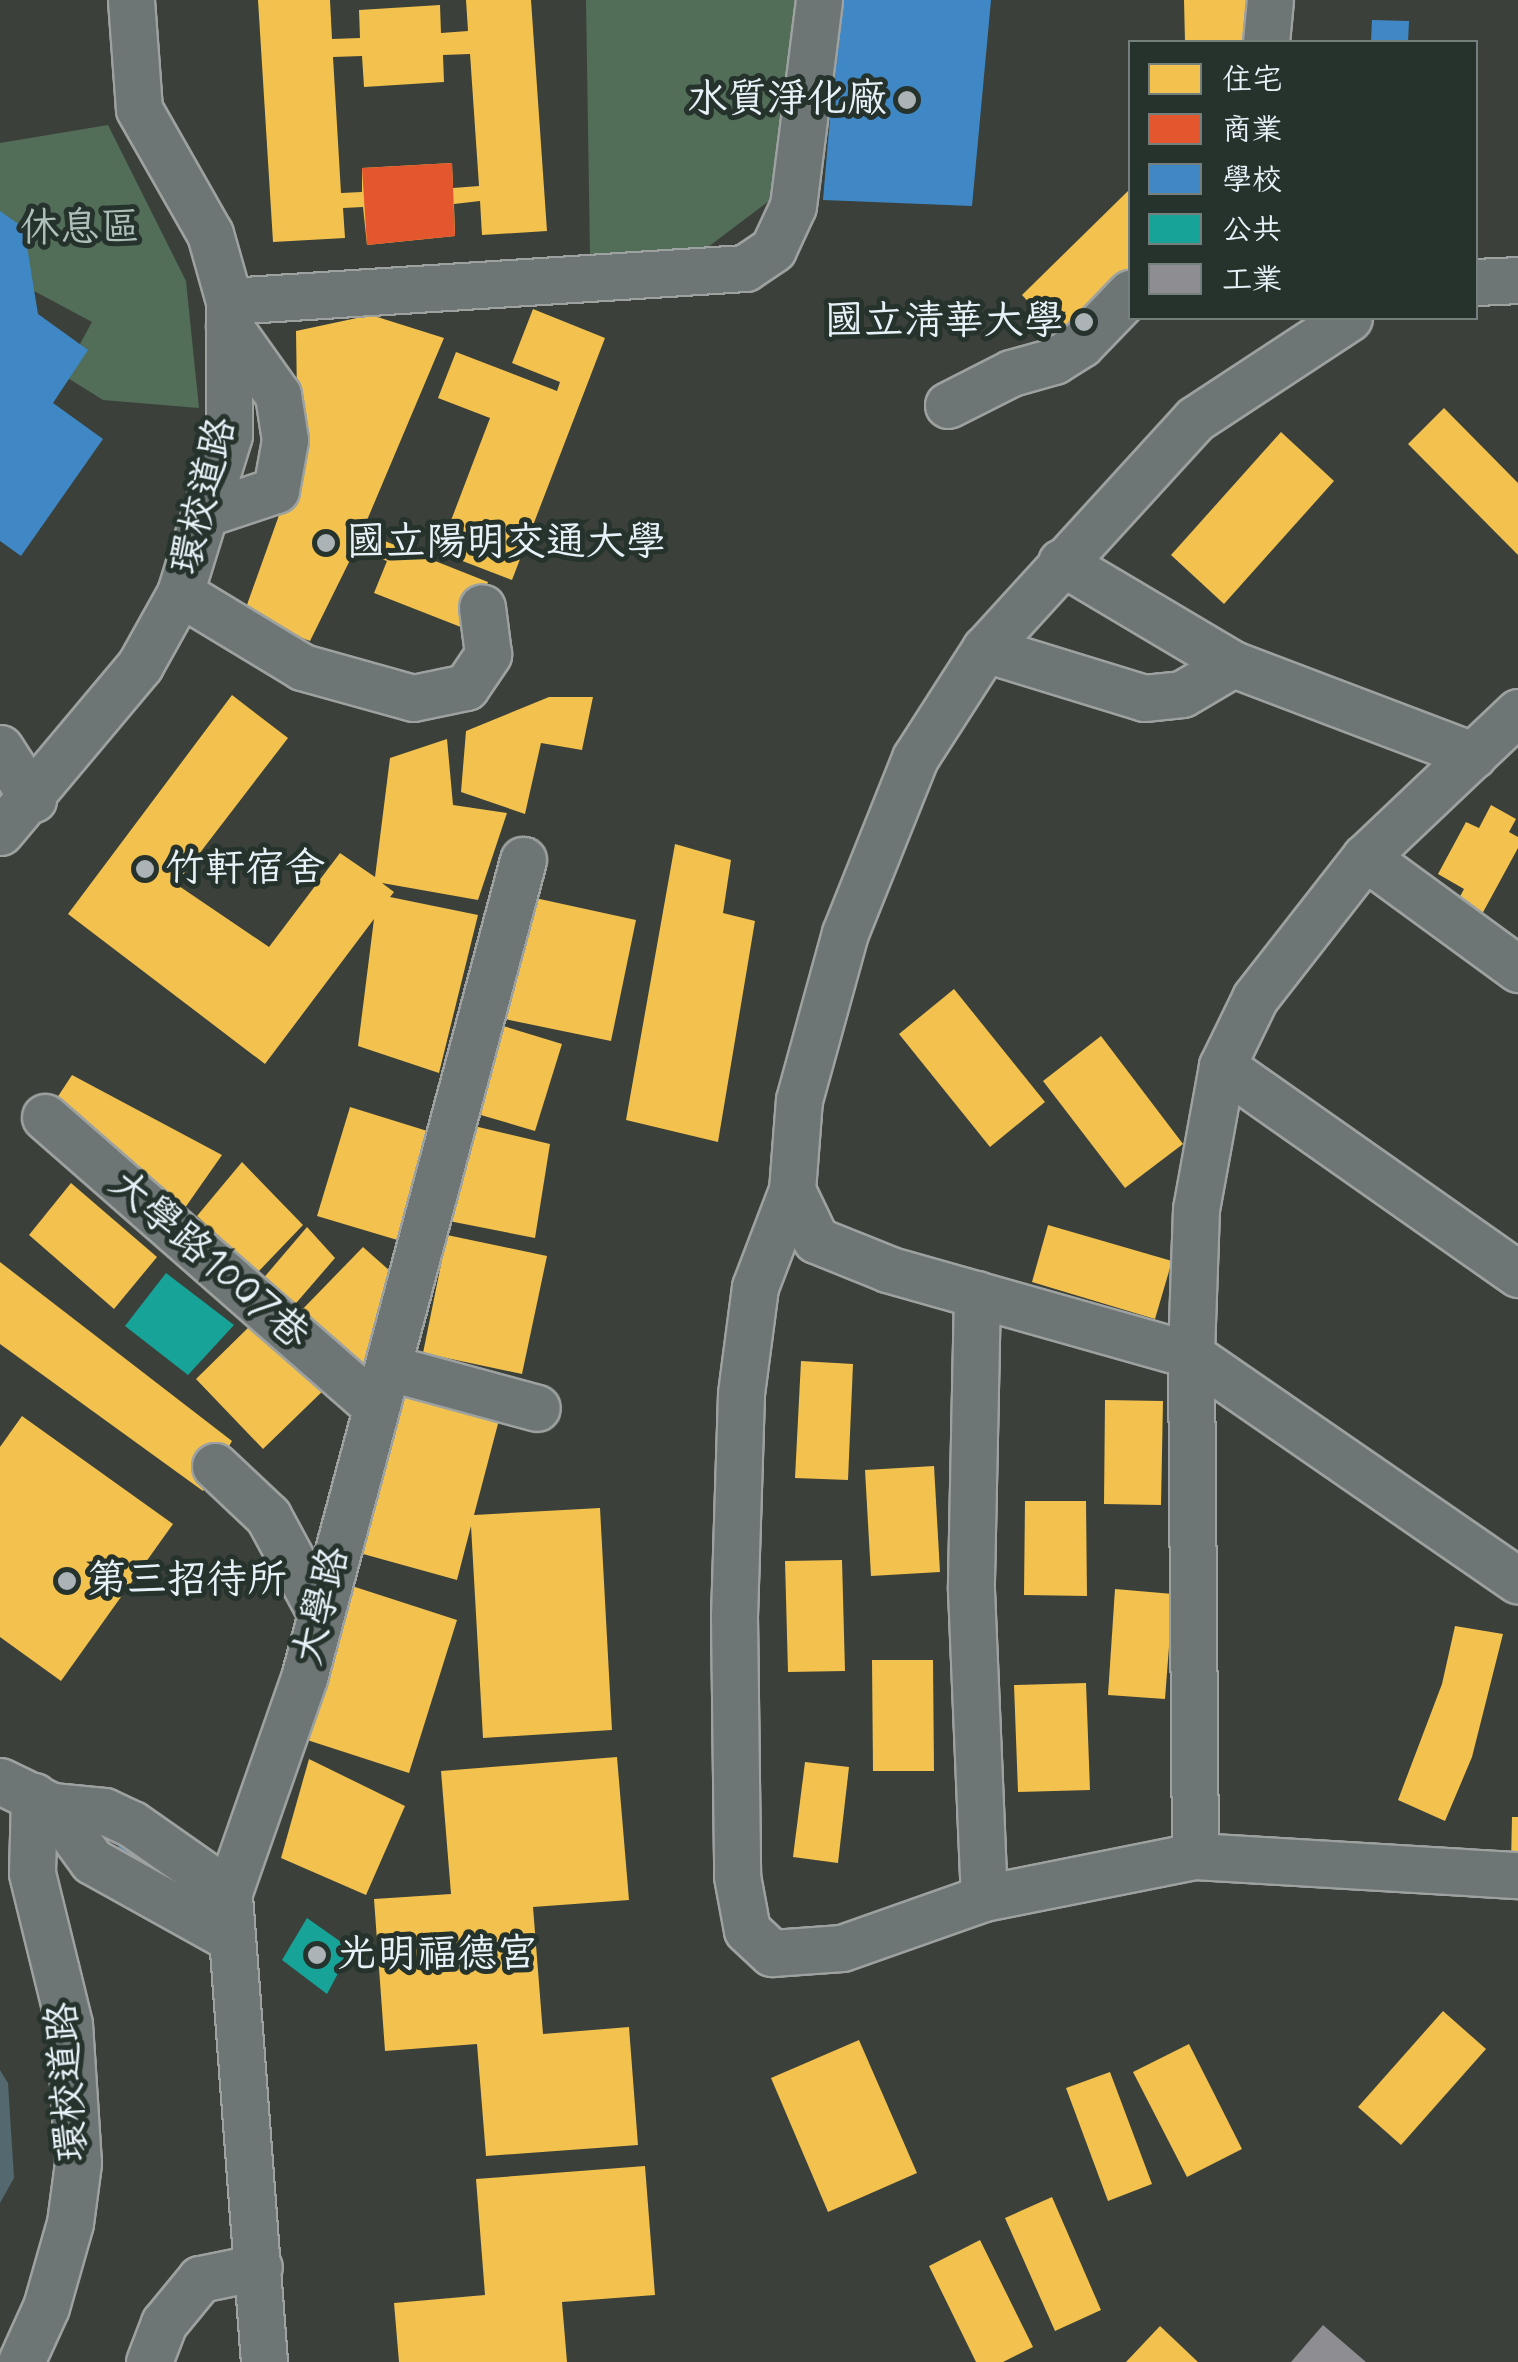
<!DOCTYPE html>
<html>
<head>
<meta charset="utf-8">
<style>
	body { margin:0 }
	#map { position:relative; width:1518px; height:2362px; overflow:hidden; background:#3b403a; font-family:Mynerve,"LXGW WenKai TC",sans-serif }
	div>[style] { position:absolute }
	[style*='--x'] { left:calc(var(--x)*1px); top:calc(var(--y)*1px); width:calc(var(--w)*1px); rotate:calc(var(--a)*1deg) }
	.green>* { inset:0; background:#526d58 }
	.water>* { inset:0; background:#54686f }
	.homes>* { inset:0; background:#f2c14e }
	.shops>* { inset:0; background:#e4572e }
	.schools>* { inset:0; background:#3f88c5 }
	.public>* { inset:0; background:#17a398 }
	.industry>* { inset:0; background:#8d8d92 }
	.roads { filter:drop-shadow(2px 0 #9da1a0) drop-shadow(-2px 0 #9da1a0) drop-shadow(0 2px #9da1a0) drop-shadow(0 -2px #9da1a0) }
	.minor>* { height:45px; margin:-22.5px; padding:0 22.5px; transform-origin:22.5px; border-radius:22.5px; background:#6e7575 }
	.dots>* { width:28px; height:28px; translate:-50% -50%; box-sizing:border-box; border:5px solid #26332d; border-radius:50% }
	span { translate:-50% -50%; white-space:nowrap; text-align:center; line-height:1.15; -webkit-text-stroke:10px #26332d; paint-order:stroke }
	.poi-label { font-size:40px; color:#e8f1f8 }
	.right { translate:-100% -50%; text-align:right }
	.left { translate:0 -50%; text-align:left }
	.park-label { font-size:40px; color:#aebfba }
	.street-label { font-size:40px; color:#e8f1f8 }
	.legend { position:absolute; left:1128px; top:40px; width:350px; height:280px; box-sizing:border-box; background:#26332d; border:2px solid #747f7e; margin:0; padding:12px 18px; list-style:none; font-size:30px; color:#e8f1f8 }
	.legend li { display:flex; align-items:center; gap:20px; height:50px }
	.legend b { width:50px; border:2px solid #747f7e }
</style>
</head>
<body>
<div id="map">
	<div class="green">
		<div style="clip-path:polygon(586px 0,808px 0,786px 188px,704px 250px,590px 255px)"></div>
		<div style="clip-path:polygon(108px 125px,186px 281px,199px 408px,103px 400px,63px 375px,92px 322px,21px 284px,0 216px,0 143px)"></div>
	</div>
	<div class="water">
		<div style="clip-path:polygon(0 2070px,8px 2083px,14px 2178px,0 2203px)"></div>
	</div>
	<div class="homes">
		<div style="clip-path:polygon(evenodd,258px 0,330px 0,332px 39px,360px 38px,359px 10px,440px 5px,441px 33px,468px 31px,466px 0,531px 0,547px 231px,482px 235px,480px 201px,454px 204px,455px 236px,367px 245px,363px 207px,343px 208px,345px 238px,273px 242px,258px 0,470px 54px,479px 186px,453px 188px,452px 163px,362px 168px,362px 192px,341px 193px,333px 57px,362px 56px,364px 87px,444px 82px,443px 55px,470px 54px)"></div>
		<div style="clip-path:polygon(1184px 0,1247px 0,1247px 42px,1185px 42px)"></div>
		<div style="clip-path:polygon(1130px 189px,1130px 282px,1069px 345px,1022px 295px)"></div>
		<div style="clip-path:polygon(533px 309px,605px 338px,512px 580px,439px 552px,490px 418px,438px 398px,456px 352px,557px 391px,560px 382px,512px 363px)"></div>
		<div style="clip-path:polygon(371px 315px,444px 338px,362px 532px,488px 582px,471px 631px,374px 593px,387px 561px,355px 550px,310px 641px,243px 616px,298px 462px,296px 331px)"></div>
		<div style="clip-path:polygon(1444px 408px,1518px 483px,1518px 555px,1408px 444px)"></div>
		<div style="clip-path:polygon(1281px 432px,1334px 481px,1224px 604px,1171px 555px)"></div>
		<div style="clip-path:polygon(232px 695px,288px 738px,176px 884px,269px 947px,340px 853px,375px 877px,390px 758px,447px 739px,453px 805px,507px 813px,478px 900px,382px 883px,394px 892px,390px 897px,478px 915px,439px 1073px,358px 1046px,374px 919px,265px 1064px,68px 914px)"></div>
		<div style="clip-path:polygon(549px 697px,593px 697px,582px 750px,541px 743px,525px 814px,461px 792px,466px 731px)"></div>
		<div style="clip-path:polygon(1491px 805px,1516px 819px,1509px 832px,1518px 837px,1518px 848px,1481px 916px,1457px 902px,1464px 889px,1438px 874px,1466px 822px,1479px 828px)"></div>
		<div style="clip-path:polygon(675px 844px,731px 860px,723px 913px,755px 921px,718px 1142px,626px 1120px)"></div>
		<div style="clip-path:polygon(526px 896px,636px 920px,611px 1041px,500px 1018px)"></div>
		<div style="clip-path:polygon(954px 989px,1045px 1102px,990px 1147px,899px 1034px)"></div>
		<div style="clip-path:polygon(500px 1025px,562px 1044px,535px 1131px,474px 1113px)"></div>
		<div style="clip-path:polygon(1101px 1036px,1183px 1144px,1125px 1188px,1043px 1081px)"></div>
		<div style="clip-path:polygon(72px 1075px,222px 1155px,180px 1215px,53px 1104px)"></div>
		<div style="clip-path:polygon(350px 1107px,437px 1134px,404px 1242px,317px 1216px)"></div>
		<div style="clip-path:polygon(474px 1126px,550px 1144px,535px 1238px,449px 1221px)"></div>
		<div style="clip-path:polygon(242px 1162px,303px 1225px,258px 1272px,197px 1216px)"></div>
		<div style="clip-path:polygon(71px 1183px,157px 1257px,114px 1309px,29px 1235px)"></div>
		<div style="clip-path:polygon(1048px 1225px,1172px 1261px,1155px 1319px,1032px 1282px)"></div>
		<div style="clip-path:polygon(307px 1227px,335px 1258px,291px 1309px,261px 1281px)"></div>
		<div style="clip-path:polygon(447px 1235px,547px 1256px,522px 1374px,423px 1353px)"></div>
		<div style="clip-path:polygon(363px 1247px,399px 1279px,386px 1333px,358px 1371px,296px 1316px)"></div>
		<div style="clip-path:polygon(0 1262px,232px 1441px,203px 1491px,0 1344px)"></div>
		<div style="clip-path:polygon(260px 1316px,328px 1386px,263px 1449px,196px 1379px)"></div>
		<div style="clip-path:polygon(801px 1361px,853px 1364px,848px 1480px,795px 1478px)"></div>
		<div style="clip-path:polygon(401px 1390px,499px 1420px,474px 1515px,600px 1508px,612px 1730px,483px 1738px,471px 1526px,457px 1580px,356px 1552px)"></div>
		<div style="clip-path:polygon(1105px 1400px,1163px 1401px,1161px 1505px,1104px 1504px)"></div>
		<div style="clip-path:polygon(22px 1416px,173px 1524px,61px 1681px,0 1637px,0 1447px)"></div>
		<div style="clip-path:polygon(934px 1466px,940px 1572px,871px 1576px,865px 1470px)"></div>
		<div style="clip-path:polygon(1025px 1501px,1086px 1501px,1087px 1596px,1024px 1595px)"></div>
		<div style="clip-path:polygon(842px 1560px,845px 1671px,788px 1672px,785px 1561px)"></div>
		<div style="clip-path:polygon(349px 1585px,457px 1620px,409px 1773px,301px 1738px)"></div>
		<div style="clip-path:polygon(1115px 1589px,1173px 1594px,1165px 1699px,1108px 1695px)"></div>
		<div style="clip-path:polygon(1455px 1626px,1503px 1634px,1472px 1757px,1445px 1821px,1398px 1800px,1442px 1684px)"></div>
		<div style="clip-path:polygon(872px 1660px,933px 1660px,934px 1771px,873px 1771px)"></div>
		<div style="clip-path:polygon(1086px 1683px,1090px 1790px,1018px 1792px,1014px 1685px)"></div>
		<div style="clip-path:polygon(617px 1757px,629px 1900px,533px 1907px,543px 2034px,629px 2027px,638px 2145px,486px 2156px,477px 2044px,385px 2051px,374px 1899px,451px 1894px,441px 1771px)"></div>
		<div style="clip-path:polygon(309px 1759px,405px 1806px,366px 1895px,281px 1858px)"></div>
		<div style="clip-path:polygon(805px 1762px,849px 1767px,838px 1863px,793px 1857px)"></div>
		<div style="clip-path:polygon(1512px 1817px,1518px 1817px,1518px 1863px,1511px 1863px)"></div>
		<div style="clip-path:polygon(1443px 2011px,1486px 2049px,1401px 2145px,1358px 2107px)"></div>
		<div style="clip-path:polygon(859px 2040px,917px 2173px,828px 2212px,771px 2078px)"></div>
		<div style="clip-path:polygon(1189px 2044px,1242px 2149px,1187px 2177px,1133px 2072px)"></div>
		<div style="clip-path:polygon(1110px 2072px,1152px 2184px,1108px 2201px,1066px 2088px)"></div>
		<div style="clip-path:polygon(645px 2166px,655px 2295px,562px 2302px,567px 2362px,399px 2362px,394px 2303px,485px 2295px,476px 2179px)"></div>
		<div style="clip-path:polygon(1052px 2197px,1101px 2310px,1055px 2331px,1005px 2218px)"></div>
		<div style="clip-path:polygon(980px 2240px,1033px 2347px,1003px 2362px,976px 2362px,929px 2266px)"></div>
		<div style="clip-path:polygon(1160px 2326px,1198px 2362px,1126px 2362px)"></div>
	</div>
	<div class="shops">
		<div style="clip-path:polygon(452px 163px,455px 236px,367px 245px,362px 168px)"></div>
	</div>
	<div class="schools">
		<div style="clip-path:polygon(840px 0,991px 0,972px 206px,823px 200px)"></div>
		<div style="clip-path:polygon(1372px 20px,1409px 21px,1408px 42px,1371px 42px)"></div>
		<div style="clip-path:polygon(0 211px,24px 228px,38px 314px,88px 350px,53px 403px,103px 439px,21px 556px,0 541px)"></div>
		<div style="clip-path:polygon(122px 1840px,168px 1866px,160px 1882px,114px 1856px)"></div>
	</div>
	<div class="public">
		<div style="clip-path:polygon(166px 1273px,234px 1325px,188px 1375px,125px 1326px)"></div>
		<div style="clip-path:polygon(307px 1918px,351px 1949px,327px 1994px,282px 1960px)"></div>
	</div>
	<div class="industry">
		<div style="clip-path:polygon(1323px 2325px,1366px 2362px,1291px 2362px)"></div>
	</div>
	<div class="roads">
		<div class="minor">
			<div style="--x:1266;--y:42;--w:42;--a:-84.6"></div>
			<div style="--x:1476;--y:282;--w:42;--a:-2.7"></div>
			<div style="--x:229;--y:301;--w:517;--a:-3.66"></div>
			<div style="--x:745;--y:268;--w:34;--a:-34"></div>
			<div style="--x:773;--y:249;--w:47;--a:-65.1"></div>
			<div style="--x:793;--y:206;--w:208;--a:-82.8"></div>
			<div style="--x:948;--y:405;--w:71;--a:-26.9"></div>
			<div style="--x:1011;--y:373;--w:45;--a:-15.6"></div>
			<div style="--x:1054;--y:361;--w:32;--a:-32"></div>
			<div style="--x:1081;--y:344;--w:71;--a:-46.1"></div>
			<div style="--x:204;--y:514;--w:76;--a:-18.4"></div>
			<div style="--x:276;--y:490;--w:51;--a:-79.8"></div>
			<div style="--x:285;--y:440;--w:46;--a:-98.8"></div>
			<div style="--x:278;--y:395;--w:85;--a:-125.4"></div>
			<div style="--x:1061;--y:562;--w:200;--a:30.7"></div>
			<div style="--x:1233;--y:664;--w:257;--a:20.8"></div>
			<div style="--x:180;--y:593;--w:143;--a:31.2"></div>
			<div style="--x:302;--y:667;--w:115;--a:15.6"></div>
			<div style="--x:413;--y:698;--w:54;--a:-11.7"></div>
			<div style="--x:466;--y:687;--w:40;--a:-56"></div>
			<div style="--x:488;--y:654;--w:47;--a:-97.3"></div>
			<div style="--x:985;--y:649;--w:166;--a:17.1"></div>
			<div style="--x:1144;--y:698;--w:38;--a:-6"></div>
			<div style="--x:1182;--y:694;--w:59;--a:-30.5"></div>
			<div style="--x:1518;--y:712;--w:211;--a:136.5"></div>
			<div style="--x:1365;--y:857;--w:179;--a:128"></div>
			<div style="--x:1255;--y:998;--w:76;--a:115.9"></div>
			<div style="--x:1222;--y:1066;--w:145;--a:100.3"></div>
			<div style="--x:1196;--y:1209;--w:146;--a:92"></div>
			<div style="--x:1191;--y:1355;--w:397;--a:34.6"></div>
			<div style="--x:0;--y:748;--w:61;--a:57.1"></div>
			<div style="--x:0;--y:832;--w:218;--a:-50"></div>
			<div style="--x:140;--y:665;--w:82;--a:-60.9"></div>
			<div style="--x:180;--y:593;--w:165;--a:-72.8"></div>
			<div style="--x:229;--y:435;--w:134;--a:-90"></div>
			<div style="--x:229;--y:301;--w:70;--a:-105.8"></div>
			<div style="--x:210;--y:234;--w:144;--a:-119.6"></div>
			<div style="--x:139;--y:109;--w:109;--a:-94.2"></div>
			<div style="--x:1365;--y:857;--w:190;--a:36.2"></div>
			<div style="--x:1222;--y:1066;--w:362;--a:35.1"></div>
			<div style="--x:45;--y:1117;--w:436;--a:41.2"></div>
			<div style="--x:792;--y:1190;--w:104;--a:110.9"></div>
			<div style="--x:755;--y:1287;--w:108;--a:97.5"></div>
			<div style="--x:741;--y:1394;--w:221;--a:91.8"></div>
			<div style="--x:734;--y:1615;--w:261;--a:89.3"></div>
			<div style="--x:737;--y:1876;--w:55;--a:79.5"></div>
			<div style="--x:747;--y:1930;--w:34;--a:43"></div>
			<div style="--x:772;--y:1953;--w:70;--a:-4.1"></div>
			<div style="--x:842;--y:1948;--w:151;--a:-19.4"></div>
			<div style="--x:984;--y:1898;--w:215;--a:-11.3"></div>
			<div style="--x:1195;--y:1856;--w:324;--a:3.4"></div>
			<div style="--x:977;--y:1294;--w:296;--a:91.2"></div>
			<div style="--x:971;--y:1590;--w:308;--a:87.6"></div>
			<div style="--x:390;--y:1368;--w:152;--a:15.2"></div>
			<div style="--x:215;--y:1466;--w:73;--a:43.3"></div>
			<div style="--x:268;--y:1516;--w:111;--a:61.6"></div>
			<div style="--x:0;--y:1781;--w:58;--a:25.7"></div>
			<div style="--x:52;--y:1806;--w:52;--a:5.5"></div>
			<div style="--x:104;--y:1811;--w:31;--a:25"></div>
			<div style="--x:132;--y:1824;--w:118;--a:35"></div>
			<div style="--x:52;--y:1806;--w:68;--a:54"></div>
			<div style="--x:92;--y:1861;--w:160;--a:29.1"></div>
			<div style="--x:1195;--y:1856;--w:501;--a:-90.46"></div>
			<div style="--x:1191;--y:1355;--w:315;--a:-164.2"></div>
			<div style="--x:888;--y:1269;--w:78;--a:-158.1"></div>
			<div style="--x:816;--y:1240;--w:55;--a:-115.6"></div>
			<div style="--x:792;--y:1190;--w:90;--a:-85.6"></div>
			<div style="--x:799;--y:1100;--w:173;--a:-74.6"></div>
			<div style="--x:845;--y:933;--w:188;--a:-68.2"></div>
			<div style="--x:915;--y:758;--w:130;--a:-57.3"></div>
			<div style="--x:985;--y:649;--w:311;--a:-47.6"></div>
			<div style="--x:1195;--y:419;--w:184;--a:-33.3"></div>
			<div style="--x:21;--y:2362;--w:60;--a:-65.6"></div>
			<div style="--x:46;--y:2307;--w:87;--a:-74.1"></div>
			<div style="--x:70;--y:2223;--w:61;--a:-82.4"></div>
			<div style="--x:78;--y:2163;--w:139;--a:-93.7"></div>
			<div style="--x:69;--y:2024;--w:155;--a:-103.8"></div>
			<div style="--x:32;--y:1873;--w:77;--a:-88.5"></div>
			<div style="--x:149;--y:2362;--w:42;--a:-69"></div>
			<div style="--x:164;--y:2323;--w:57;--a:-50.7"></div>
			<div style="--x:200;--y:2279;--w:60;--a:-11.5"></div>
			<div style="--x:264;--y:2362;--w:471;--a:-94.3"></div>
			<div style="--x:229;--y:1892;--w:227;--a:-70.7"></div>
			<div style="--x:304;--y:1678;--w:847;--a:-75.01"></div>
		</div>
	</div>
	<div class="dots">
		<div style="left:907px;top:100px;background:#abb3b6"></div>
		<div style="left:1084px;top:322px;background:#abb3b6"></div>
		<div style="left:326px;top:543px;background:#abb3b6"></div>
		<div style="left:145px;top:869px;background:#abb3b6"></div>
		<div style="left:67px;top:1581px;background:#abb3b6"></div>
		<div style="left:317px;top:1955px;background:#abb3b6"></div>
	</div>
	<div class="poi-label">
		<span class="right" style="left:887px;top:100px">水質淨化廠</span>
		<span class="right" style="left:1064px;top:322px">國立清華大學</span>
		<span class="left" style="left:346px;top:543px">國立陽明交通大學</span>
		<span class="left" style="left:165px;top:869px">竹軒宿舍</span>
		<span class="left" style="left:87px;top:1581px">第三招待所</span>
		<span class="left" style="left:337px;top:1955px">光明福德宮</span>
	</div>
	<div class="park-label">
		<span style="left:80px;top:229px">休息區</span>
	</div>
	<div class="street-label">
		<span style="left:204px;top:496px;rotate:-76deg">環校道路</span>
		<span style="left:209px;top:1260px;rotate:41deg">大學路1007巷</span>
		<span style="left:322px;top:1606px;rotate:-76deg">大學路</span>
		<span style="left:68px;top:2082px;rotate:-94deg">環校道路</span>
	</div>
	<ul class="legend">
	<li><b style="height:28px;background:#f2c14e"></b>住宅</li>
	<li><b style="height:28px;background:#e4572e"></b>商業</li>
	<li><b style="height:28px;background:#3f88c5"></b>學校</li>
	<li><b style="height:28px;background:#17a398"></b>公共</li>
	<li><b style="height:28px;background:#8d8d92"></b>工業</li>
	</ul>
</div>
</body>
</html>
